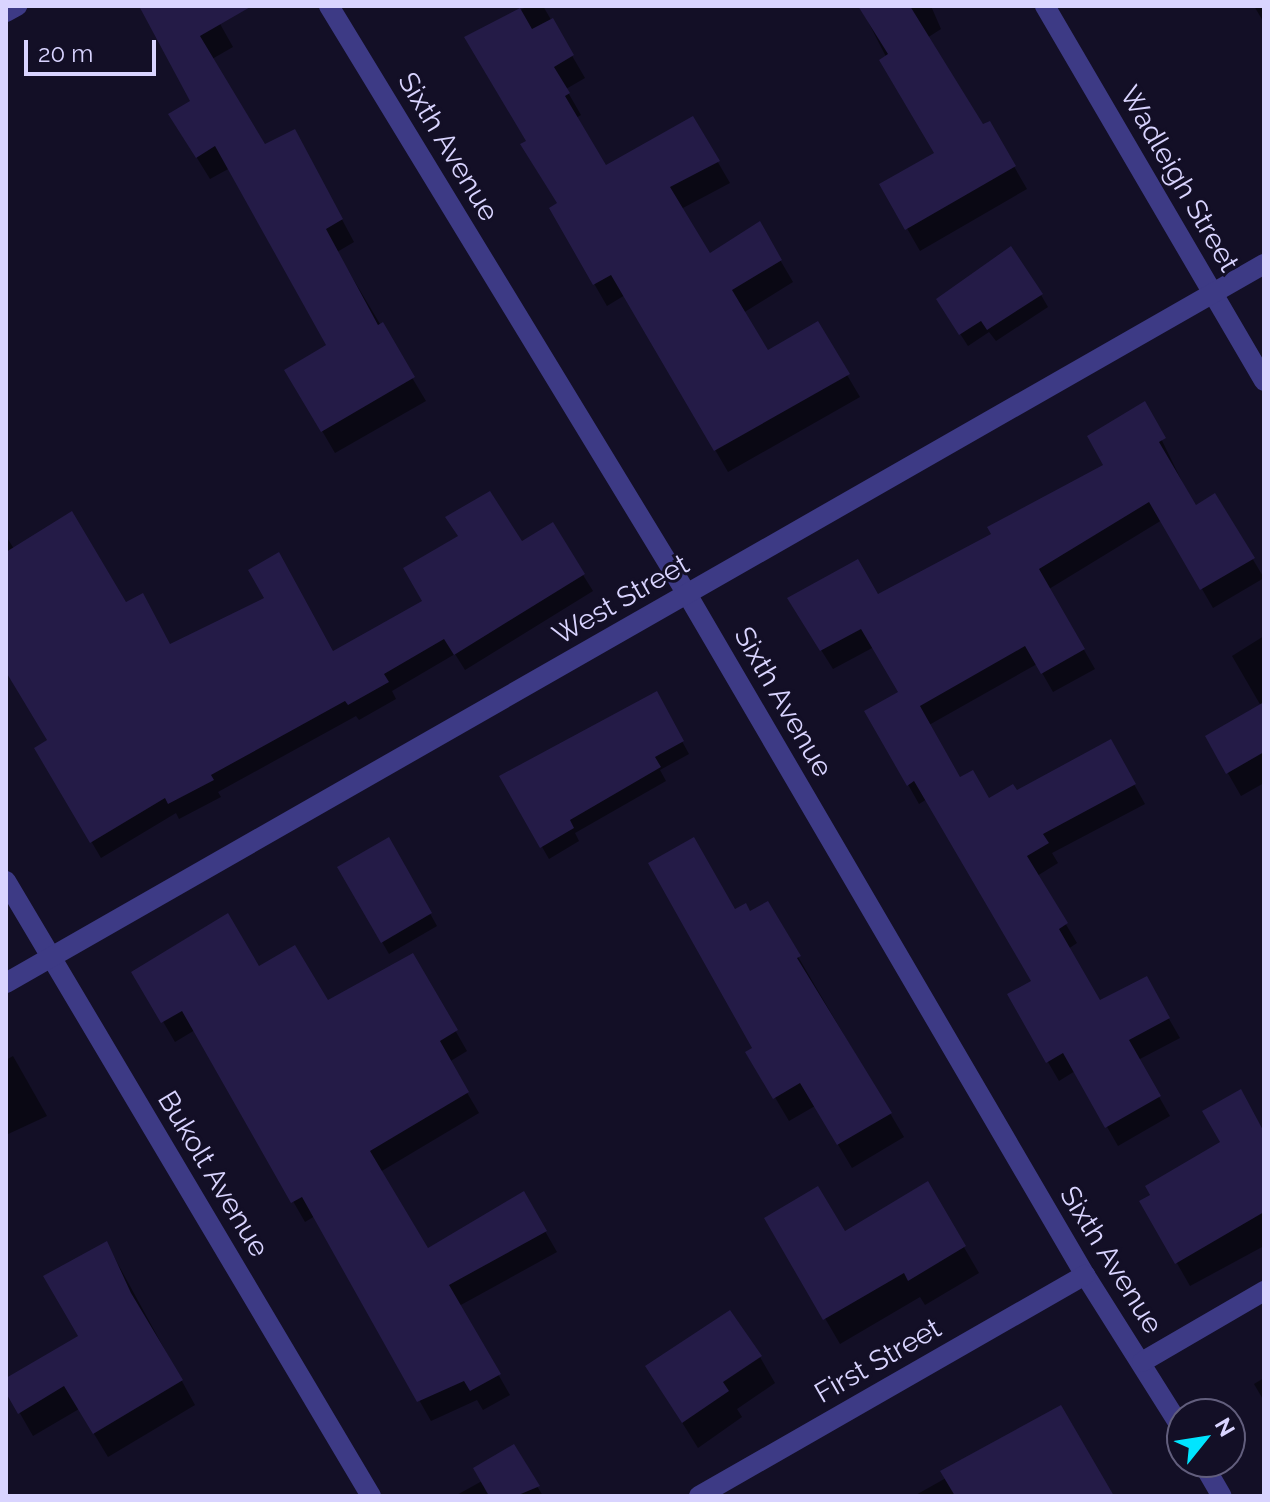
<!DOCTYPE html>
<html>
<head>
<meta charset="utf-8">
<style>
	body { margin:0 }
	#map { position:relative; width:1270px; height:1502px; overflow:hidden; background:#130f26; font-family:Raleway,sans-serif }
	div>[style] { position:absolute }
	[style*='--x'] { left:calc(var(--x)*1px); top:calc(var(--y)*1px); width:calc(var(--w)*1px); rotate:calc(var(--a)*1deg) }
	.shadow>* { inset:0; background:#0007 }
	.building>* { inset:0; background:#241b47 }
	.minor>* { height:20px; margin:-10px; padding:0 10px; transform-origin:10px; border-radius:10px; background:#3d3a85 }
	span { translate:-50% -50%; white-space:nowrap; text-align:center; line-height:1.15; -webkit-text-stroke:6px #130f26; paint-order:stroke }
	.street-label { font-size:28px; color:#d9d4ff }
	.frame { position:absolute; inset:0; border:8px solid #d9d4ff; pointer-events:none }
	.north { position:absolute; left:1166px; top:1398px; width:80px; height:80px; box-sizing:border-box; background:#130f26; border:2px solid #625e7d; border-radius:50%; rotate:60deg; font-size:22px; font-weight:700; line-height:32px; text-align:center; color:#d9d4ff }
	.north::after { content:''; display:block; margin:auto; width:28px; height:36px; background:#00e5ff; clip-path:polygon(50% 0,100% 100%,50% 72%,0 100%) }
	.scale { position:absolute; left:24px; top:40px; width:132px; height:36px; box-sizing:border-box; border:4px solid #d9d4ff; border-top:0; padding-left:10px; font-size:24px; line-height:28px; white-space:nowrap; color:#d9d4ff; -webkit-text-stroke:6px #130f26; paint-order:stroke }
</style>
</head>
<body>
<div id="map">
	<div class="shadow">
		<div style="clip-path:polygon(156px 6px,210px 6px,233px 47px,212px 59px,265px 147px,307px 154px,354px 242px,337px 252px,426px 401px,335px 453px,287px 371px,329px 346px,230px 168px,210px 179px,184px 137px,193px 101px)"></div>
		<div style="clip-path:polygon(528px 6px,543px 6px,585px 78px,566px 89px,581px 115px,576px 118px,606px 168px,692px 118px,730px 183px,681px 209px,709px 256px,759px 224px,793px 282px,743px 313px,768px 353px,817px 324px,860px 397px,728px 472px,625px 295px,607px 306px,551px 209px,559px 205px,529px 142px,467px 38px)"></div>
		<div style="clip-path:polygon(860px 6px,931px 6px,941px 29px,927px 38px,982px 127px,989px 123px,1027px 189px,920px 251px,882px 185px,936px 154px)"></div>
		<div style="clip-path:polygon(1254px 6px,1264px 6px,1264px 20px,1263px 21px)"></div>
		<div style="clip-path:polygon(1041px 295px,1048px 307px,996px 341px,989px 332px,968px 346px,946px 312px)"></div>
		<div style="clip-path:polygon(1144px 404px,1195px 508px,1215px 496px,1264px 578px,1213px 608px,1162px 520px,1049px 589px,1095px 669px,1053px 692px,1037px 664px,929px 725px,959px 780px,989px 801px,1016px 793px,1110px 741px,1145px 804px,1052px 853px,1058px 863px,1037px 876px,1077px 943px,1068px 949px,1099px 1003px,1146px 979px,1180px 1038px,1138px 1060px,1170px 1116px,1118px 1146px,1075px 1071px,1059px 1081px,1009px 995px,1033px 982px,927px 799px,919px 804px,867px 712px,900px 693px,874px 647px,833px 669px,801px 618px,878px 597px,994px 535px,1106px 466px)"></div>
		<div style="clip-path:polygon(6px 536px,14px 549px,125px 604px,170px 646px,333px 654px,521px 544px,583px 575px,593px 591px,465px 670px,455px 654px,392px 691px,396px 699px,359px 720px,356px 716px,218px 792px,221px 797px,179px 819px,176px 813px,101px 858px,37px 749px,49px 741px,6px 669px)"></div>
		<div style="clip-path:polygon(1264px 636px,1264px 783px,1241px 796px,1207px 737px,1261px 706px,1232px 656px)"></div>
		<div style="clip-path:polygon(656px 694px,689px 754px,660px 770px,666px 781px,575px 833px,579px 841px,549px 859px,501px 776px)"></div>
		<div style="clip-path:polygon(389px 840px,437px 926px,389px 954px,339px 867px)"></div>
		<div style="clip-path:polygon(767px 904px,904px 1137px,852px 1168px,815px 1106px,789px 1121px,748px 1052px,755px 1048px,735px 912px,750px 913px)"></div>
		<div style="clip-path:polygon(412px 955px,467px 1051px,449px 1062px,479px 1113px,380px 1172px,427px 1251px,523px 1193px,557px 1252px,459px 1306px,510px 1395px,483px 1410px,477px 1400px,431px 1421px,315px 1216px,305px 1222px,195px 1030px,175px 1042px,134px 972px,259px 969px,327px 1003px)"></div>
		<div style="clip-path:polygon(13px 1056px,47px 1116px,6px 1135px,6px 1060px)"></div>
		<div style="clip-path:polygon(1264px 1135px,1264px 1246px,1190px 1286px,1142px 1202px,1223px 1143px)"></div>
		<div style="clip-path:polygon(927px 1184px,979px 1273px,925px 1305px,920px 1297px,840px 1344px,767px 1219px,844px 1234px)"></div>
		<div style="clip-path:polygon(107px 1244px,195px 1405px,108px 1457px,79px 1409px,33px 1436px,6px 1389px,6px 1381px,81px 1336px)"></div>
		<div style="clip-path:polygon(760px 1357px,775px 1383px,737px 1409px,742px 1417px,698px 1448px,663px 1392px)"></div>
		<div style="clip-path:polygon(1264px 1378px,1264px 1401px,1254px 1384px)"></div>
		<div style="clip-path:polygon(513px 1447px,543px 1496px,455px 1496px,482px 1481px)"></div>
		<div style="clip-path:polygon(946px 1478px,1112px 1496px,914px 1496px)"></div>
	</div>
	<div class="building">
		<div style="clip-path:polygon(139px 6px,252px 6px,200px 36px,265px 144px,295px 129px,343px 219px,326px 229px,378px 325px,383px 322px,415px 377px,321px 432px,284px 370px,326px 345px,215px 146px,196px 158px,168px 114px,190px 101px)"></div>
		<div style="clip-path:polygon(858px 6px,910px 6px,983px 124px,990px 121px,1016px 166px,905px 230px,879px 184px,934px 153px,879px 60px,888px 54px)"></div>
		<div style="clip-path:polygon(520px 8px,532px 29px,553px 18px,574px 55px,554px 67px,570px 93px,565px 96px,606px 165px,693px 116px,720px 161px,670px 187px,710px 253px,760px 221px,782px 260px,732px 290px,768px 350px,818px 321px,850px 374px,714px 451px,611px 275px,593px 285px,549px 208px,557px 203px,520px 144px,526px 141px,464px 37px)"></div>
		<div style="clip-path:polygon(1011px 246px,1043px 294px,987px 330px,981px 321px,959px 335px,936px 299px)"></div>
		<div style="clip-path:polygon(1145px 401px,1166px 438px,1159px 442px,1196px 505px,1215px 493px,1255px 558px,1200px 590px,1149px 502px,1039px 569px,1085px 649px,1041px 674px,1025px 646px,920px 706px,960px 777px,973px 770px,989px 798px,1013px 784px,1017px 790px,1111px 739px,1136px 784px,1043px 834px,1049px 843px,1027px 856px,1068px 923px,1059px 929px,1100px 1000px,1147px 976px,1170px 1018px,1129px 1040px,1161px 1096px,1105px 1128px,1063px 1053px,1046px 1063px,1007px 994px,1031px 981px,914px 781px,907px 786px,864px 711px,898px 692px,861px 629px,820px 651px,787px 598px,858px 559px,878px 594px,991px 534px,987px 527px,1103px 465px,1087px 436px)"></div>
		<div style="clip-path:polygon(490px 491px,522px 541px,553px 522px,585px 574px,454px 655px,444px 639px,384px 674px,389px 682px,348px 705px,345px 701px,211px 775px,214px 780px,168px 804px,165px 798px,90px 843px,34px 748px,47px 740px,6px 672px,6px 552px,72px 511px,126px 602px,143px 593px,170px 644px,264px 598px,248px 570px,279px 552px,333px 651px,422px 601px,403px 568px,458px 536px,445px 517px)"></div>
		<div style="clip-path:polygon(657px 691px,684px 741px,655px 757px,661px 767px,570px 820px,574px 828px,540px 848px,499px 776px)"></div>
		<div style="clip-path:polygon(1264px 702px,1264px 752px,1226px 774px,1205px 736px)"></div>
		<div style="clip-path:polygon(389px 837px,432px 913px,381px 943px,337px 867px)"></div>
		<div style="clip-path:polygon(694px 837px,735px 909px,746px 903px,750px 911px,768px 901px,801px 956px,797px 958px,892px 1113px,837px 1145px,800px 1083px,773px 1099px,745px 1052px,752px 1048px,648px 863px)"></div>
		<div style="clip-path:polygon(228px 913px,259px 966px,295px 945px,328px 1000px,413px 953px,458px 1030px,440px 1041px,469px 1092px,370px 1151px,428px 1248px,524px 1191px,547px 1231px,449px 1285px,501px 1374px,470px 1391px,464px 1381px,417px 1402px,302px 1197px,291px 1203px,182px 1011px,161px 1023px,131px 972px)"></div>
		<div style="clip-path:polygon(1241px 1089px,1264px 1132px,1264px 1212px,1175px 1264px,1139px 1201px,1150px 1195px,1145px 1186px,1220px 1142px,1202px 1111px)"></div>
		<div style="clip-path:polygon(928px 1181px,966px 1246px,908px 1281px,904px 1273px,823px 1320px,764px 1218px,818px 1186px,845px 1231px)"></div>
		<div style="clip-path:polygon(107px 1241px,131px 1293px,183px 1380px,93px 1434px,64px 1386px,18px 1414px,6px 1393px,6px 1378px,78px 1336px,43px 1276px)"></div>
		<div style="clip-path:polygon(730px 1310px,762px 1356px,723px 1382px,729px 1391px,682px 1423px,645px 1366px)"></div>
		<div style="clip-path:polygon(1061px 1405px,1114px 1496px,955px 1496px,940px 1471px)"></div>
		<div style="clip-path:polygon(514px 1444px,540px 1486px,516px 1496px,489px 1496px,473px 1468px)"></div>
	</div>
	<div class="minor">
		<div style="--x:329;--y:6;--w:688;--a:58.67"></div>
		<div style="--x:687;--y:594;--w:789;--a:59.7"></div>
		<div style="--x:1085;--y:1275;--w:182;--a:57.8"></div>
		<div style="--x:1045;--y:6;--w:434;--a:59.7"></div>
		<div style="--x:6;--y:12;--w:13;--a:-29"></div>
		<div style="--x:6;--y:881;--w:715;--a:59.31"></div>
		<div style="--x:6;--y:983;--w:1449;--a:-29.75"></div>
		<div style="--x:1142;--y:1362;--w:141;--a:-30.2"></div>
		<div style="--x:1202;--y:1462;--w:39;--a:60"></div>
		<div style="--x:699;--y:1496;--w:445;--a:-29.8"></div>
	</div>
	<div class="street-label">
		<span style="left:448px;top:147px;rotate:59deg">Sixth Avenue</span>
		<span style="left:1179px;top:179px;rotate:60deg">Wadleigh Street</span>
		<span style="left:621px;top:600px;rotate:-30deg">West Street</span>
		<span style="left:783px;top:702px;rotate:60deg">Sixth Avenue</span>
		<span style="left:213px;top:1174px;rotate:59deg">Bukolt Avenue</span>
		<span style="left:1111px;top:1260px;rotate:58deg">Sixth Avenue</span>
		<span style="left:878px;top:1361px;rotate:-30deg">First Street</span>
	</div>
	<div class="frame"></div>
	<div class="north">N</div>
	<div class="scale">20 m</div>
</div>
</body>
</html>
